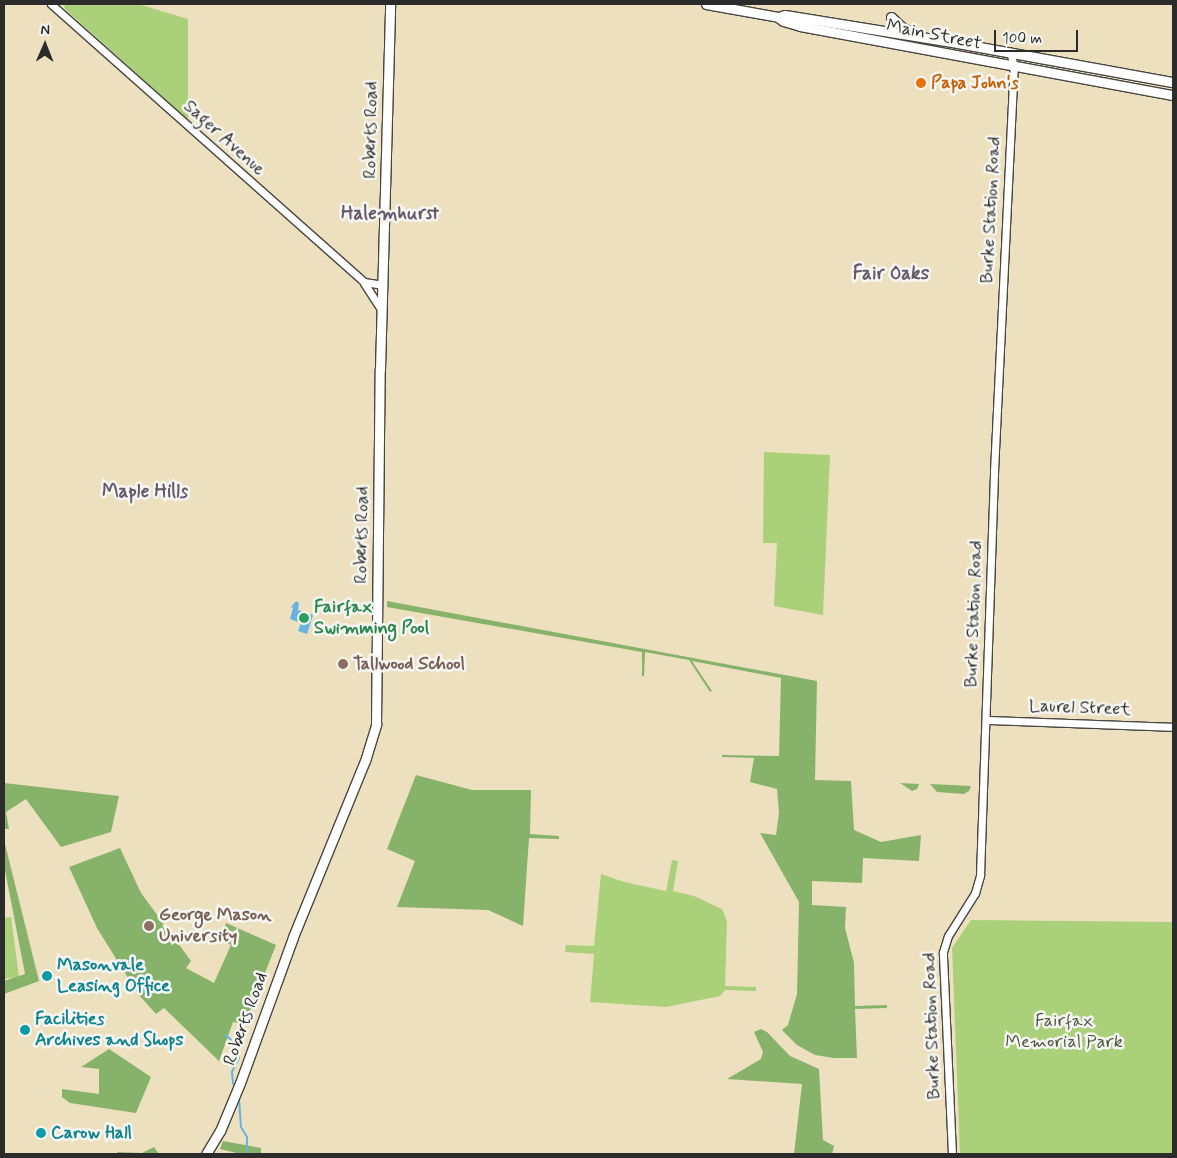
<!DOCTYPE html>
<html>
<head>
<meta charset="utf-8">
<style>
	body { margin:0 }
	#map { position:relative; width:1177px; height:1158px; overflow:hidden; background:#ede0bf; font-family:Mynerve,sans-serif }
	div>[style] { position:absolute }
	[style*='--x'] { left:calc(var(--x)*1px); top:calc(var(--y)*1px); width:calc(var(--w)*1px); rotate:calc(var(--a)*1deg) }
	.green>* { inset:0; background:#aad07a }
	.forest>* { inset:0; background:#87b26a }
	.water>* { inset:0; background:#68b3e1 }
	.stream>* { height:2px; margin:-1px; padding:0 1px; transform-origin:1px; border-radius:1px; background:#68b3e1 }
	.roads { filter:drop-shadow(1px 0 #484641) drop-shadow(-1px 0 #484641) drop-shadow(0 1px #484641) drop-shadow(0 -1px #484641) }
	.minor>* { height:7px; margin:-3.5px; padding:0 3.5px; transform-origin:3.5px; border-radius:3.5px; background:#fff }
	.major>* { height:9px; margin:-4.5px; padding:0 4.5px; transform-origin:4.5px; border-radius:4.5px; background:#fff }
	.dots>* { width:14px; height:14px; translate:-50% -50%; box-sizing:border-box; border:2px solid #f6f6f2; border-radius:50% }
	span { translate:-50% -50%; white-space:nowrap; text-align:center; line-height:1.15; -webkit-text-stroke:5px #f6f6f2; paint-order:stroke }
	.street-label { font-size:18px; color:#2b2b2b }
	.food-label { font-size:18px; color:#c56008; font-weight:700 }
	.left { translate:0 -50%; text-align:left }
	.leisure-label { font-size:18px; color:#27864d; font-weight:700 }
	.education-label { font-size:18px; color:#785e54; font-weight:700 }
	.culture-label { font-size:18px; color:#0d838f; font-weight:700 }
	.park-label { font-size:18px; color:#4b543f }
	.neighbourhood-label { font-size:19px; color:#65586b; font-weight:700 }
	.frame { position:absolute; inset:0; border:5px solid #2b2b2b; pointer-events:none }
	.north { position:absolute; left:20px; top:20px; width:50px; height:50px; -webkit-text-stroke:4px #f6f6f2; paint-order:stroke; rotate:1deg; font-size:14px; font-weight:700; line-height:20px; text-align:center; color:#2b2b2b }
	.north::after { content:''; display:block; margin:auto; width:18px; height:22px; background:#2b2b2b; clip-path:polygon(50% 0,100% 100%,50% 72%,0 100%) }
	.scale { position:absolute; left:994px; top:30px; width:84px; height:22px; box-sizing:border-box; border:2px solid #2b2b2b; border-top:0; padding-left:6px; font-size:15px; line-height:18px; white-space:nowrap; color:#2b2b2b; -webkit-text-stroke:4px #f6f6f2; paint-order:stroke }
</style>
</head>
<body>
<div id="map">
	<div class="green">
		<div style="clip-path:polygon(65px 4px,138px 4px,188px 19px,188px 120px,64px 8px)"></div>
		<div style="clip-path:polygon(764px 452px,830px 455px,823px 615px,774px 606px,777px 543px,763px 543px)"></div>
		<div style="clip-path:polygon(672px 860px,678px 861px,673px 891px,694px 896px,722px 909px,727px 921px,725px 986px,756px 987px,756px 991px,725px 990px,720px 996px,666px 1007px,590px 1002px,594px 954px,565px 952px,566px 945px,594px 946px,601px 874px,624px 882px,666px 891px)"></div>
		<div style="clip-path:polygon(11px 917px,19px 977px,4px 979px,4px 918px)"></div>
		<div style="clip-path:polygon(971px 920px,1173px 922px,1173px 1154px,960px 1154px,952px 948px)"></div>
	</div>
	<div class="forest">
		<div style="clip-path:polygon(387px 601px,817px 681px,815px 780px,851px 781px,854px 830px,881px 842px,921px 835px,919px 861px,863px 858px,862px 883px,812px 881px,812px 905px,846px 907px,845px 928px,854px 963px,855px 1006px,887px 1005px,887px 1008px,855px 1009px,857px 1058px,834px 1058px,815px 1055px,797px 1045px,782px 1030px,788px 1025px,797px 994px,799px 902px,760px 833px,776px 835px,779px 813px,777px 789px,750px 782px,754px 758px,722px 757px,722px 755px,779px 756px,781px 678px,692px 661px,712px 691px,710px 692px,689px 660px,645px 652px,644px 676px,642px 676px,642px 652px,387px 607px)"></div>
		<div style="clip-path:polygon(416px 775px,472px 790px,531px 790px,530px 834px,559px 836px,559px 839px,529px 838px,523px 926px,488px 910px,397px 907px,415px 861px,387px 849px)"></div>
		<div style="clip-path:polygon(4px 783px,119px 796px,111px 832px,61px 847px,26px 799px,6px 812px,9px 829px,4px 829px)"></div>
		<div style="clip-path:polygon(900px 783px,919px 784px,917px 789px,912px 791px)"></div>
		<div style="clip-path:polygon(930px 784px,971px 786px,969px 791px,964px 794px,937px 792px)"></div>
		<div style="clip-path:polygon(4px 840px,39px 981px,4px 994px,4px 981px,25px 974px,4px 865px)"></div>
		<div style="clip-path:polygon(120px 848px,141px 893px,191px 961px,186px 968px,214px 983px,231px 945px,220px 940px,226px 923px,276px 945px,245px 1024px,233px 1022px,219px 1061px,164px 1008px,156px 1014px,138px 994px,97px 928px,69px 867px)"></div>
		<div style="clip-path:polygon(761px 1029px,767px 1032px,790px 1056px,819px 1069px,823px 1140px,834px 1146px,832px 1154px,794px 1154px,802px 1084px,727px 1079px,761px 1059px,763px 1052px,754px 1032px)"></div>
		<div style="clip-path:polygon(109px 1049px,151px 1077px,136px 1113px,70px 1103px,62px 1097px,62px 1089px,99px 1094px,99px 1069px,81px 1067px)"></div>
		<div style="clip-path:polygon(223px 1141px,261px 1148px,261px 1154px,241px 1154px,220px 1149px)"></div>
		<div style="clip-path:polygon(154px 1147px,159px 1154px,118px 1154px,117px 1152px,142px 1153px)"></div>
	</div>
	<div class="water">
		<div style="clip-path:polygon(296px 601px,299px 603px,298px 610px,313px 615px,307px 634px,298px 631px,301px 623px,290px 619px,293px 608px,291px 607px)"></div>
	</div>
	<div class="stream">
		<div style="--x:226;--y:1035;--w:14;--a:45"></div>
		<div style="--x:236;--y:1045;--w:13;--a:77"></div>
		<div style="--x:239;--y:1058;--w:16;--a:117"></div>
		<div style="--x:232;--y:1072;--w:12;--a:85"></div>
		<div style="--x:239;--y:1099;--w:28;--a:86"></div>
		<div style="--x:241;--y:1127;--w:12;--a:59"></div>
		<div style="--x:247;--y:1137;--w:17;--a:90"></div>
	</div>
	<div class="roads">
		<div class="minor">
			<div style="--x:51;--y:4;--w:419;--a:41.6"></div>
			<div style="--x:364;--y:282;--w:18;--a:9"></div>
			<div style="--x:364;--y:283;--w:31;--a:57"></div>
			<div style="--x:986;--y:720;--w:187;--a:2.1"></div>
			<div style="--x:952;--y:1154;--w:202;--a:-92.6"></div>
			<div style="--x:943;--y:952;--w:17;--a:-73"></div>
			<div style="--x:948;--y:936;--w:51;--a:-57.9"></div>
			<div style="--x:975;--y:893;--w:19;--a:-74"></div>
			<div style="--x:980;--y:875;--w:404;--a:-88"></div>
			<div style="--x:994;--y:471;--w:405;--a:-87.2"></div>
			<div style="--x:1014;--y:66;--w:15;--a:-106"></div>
		</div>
		<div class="major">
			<div style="--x:706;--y:4;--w:73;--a:10.2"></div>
			<div style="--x:778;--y:17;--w:7;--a:-16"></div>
			<div style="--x:785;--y:15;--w:169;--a:9.2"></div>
			<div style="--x:952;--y:42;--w:225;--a:10.3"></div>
			<div style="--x:778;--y:17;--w:6;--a:39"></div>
			<div style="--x:783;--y:21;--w:18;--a:16"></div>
			<div style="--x:800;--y:26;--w:379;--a:10.5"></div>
			<div style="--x:891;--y:17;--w:18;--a:43"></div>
			<div style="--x:904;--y:29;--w:9;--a:13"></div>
			<div style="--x:206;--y:1154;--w:27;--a:-59"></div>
			<div style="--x:220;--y:1131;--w:52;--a:-67.4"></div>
			<div style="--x:240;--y:1083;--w:155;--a:-70"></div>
			<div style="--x:293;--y:937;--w:190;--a:-67.8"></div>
			<div style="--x:365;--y:761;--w:39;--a:-73"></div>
			<div style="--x:376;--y:724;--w:355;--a:-89.4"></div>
			<div style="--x:380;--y:369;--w:365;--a:-88.4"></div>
		</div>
	</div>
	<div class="dots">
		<div style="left:921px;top:83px;background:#e8710a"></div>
		<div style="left:304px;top:618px;background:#2e9e5b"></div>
		<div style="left:343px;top:664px;background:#8d6e63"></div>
		<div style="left:149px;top:926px;background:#8d6e63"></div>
		<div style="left:47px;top:976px;background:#0f9aa8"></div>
		<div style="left:25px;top:1030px;background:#0f9aa8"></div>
		<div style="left:41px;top:1133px;background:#0f9aa8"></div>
	</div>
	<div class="street-label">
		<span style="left:934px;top:35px;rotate:11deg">Main Street</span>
		<span style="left:371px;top:130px;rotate:-89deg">Roberts Road</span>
		<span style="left:224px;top:138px;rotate:42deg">Sager Avenue</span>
		<span style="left:991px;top:210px;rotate:-87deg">Burke Station Road</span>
		<span style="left:362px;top:535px;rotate:-89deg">Roberts Road</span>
		<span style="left:974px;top:614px;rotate:-88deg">Burke Station Road</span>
		<span style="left:1080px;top:708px;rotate:2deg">Laurel Street</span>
		<span style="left:246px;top:1019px;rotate:-70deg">Roberts Road</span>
		<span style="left:932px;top:1026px;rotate:-92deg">Burke Station Road</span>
	</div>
	<div class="food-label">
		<span class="left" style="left:931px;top:83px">Papa John's</span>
	</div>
	<div class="leisure-label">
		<span class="left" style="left:314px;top:618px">Fairfax<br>Swimming Pool</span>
	</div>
	<div class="education-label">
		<span class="left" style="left:353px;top:664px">Tallwood School</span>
		<span class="left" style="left:159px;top:926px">George Mason<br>University</span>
	</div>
	<div class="culture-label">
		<span class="left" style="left:57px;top:976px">Masonvale<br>Leasing Office</span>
		<span class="left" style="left:35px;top:1030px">Facilities<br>Archives and Shops</span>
		<span class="left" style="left:51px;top:1133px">Carow Hall</span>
	</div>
	<div class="park-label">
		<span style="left:1064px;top:1032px">Fairfax<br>Memorial Park</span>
	</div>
	<div class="neighbourhood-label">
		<span style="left:390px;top:214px">Halemhurst</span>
		<span style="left:891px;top:274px">Fair Oaks</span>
		<span style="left:145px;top:492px">Maple Hills</span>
	</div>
	<div class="frame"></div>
	<div class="north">N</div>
	<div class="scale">100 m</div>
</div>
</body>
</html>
